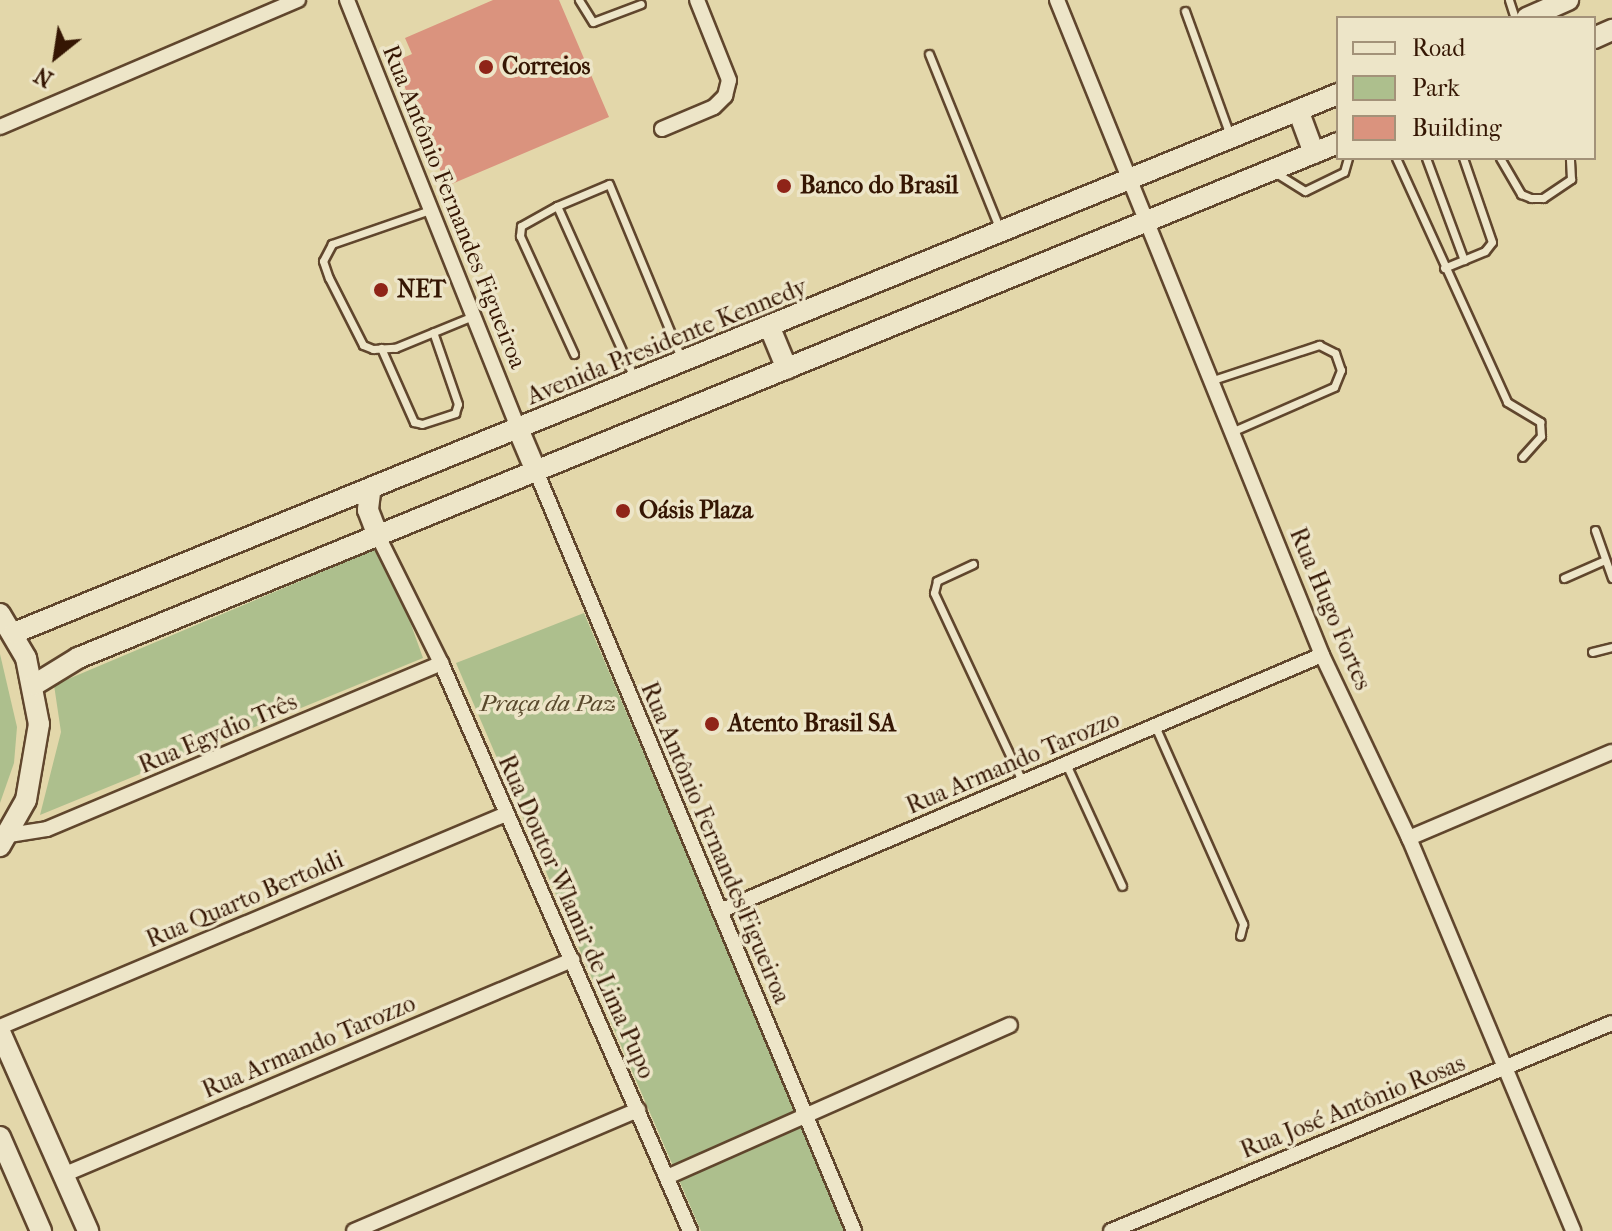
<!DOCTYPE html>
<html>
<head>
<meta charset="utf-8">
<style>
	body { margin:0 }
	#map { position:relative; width:1612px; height:1231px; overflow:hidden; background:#e3d7aa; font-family:"IM FELL French Canon",serif }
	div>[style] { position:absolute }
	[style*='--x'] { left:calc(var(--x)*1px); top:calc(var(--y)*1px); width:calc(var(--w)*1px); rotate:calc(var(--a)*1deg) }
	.green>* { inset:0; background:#adbf8d }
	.building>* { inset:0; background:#da937e }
	.roads { filter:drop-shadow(2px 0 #60462d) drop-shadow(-2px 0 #60462d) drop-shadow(0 2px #60462d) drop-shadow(0 -2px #60462d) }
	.lane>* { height:7px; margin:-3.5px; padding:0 3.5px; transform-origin:3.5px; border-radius:3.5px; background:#ede5c8 }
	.street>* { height:14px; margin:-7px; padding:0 7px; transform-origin:7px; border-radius:7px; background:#ede5c8 }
	.secondary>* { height:20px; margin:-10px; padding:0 10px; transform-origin:10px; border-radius:10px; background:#ede5c8 }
	.dots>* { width:22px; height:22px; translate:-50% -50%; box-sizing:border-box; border:4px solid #ede5c8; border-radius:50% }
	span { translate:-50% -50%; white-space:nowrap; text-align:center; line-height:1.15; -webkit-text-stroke:7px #ede5c8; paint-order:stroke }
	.poi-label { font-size:24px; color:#351603; font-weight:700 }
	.left { translate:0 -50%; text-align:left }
	.street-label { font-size:24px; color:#351603 }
	.park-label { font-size:24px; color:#59492c; font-style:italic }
	.legend { position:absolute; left:1336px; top:16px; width:260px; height:144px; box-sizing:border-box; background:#ede5c8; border:2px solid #a39279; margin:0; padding:10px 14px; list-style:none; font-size:24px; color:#351603 }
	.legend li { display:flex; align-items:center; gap:16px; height:40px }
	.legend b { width:40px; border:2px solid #a39279 }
	.north { position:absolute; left:16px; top:16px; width:80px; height:80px; -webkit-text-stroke:6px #ede5c8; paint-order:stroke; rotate:210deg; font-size:22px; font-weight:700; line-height:32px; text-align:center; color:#351603 }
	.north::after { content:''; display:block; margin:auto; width:28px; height:36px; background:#351603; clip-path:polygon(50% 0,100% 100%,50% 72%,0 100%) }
</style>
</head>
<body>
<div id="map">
	<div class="green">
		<div style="clip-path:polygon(383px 546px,423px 658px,40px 815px,61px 732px,54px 685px)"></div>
		<div style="clip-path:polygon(584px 613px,798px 1116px,845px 1231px,701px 1231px,456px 663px)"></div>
		<div style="clip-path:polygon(0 654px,17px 727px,14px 763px,0 803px)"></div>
	</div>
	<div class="building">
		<div style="clip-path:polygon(493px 0,559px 0,609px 117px,447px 186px,394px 62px,412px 54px,405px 38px)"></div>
	</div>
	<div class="roads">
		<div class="lane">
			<div style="--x:579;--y:0;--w:26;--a:58"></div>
			<div style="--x:593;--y:22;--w:51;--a:-20.6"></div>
			<div style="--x:1509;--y:0;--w:19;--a:72"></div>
			<div style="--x:1185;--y:11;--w:132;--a:70.1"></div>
			<div style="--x:929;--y:54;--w:190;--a:68"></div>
			<div style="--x:1396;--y:158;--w:268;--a:65.5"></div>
			<div style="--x:1507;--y:402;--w:39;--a:31"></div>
			<div style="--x:1540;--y:422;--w:14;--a:86"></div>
			<div style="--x:1541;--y:436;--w:28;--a:132"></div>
			<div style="--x:1426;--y:158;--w:109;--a:69.6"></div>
			<div style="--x:1500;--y:158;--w:42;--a:59.7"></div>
			<div style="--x:1521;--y:194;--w:11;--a:22"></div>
			<div style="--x:1531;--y:198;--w:12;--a:0"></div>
			<div style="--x:1543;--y:198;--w:34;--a:-34"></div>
			<div style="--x:1571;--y:179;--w:21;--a:-93"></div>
			<div style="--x:1276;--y:173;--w:34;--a:32"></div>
			<div style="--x:1305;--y:191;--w:43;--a:-26"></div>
			<div style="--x:1344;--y:172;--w:15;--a:-74"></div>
			<div style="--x:557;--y:206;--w:56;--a:-22.9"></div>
			<div style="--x:609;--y:184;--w:188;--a:67.5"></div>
			<div style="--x:430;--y:210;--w:104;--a:160.9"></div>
			<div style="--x:332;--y:244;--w:19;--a:118"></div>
			<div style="--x:323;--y:261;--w:18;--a:71"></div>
			<div style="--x:329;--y:278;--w:75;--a:63.1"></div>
			<div style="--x:363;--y:345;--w:11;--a:22"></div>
			<div style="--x:373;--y:349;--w:22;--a:-3"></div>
			<div style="--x:395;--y:348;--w:84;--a:-22.3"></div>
			<div style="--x:1444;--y:268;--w:44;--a:-22.5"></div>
			<div style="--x:1485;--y:251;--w:11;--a:-52"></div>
			<div style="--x:1492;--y:242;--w:89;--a:-109"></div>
			<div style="--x:381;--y:348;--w:81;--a:66"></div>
			<div style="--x:414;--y:422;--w:8;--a:14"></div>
			<div style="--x:422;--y:424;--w:35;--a:-18"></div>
			<div style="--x:455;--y:413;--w:9;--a:-72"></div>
			<div style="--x:458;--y:404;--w:76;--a:-109.1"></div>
			<div style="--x:574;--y:354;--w:130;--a:-114.6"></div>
			<div style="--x:520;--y:236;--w:10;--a:-84"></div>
			<div style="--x:521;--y:226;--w:41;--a:-29.1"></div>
			<div style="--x:557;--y:206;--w:188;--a:65.8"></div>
			<div style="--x:1213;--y:380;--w:112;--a:-18.3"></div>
			<div style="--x:1319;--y:345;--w:18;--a:27"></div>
			<div style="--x:1335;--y:353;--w:18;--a:71"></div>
			<div style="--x:1341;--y:370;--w:18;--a:112"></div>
			<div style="--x:1334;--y:387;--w:109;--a:156.3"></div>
			<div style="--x:1595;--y:530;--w:51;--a:70.5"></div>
			<div style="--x:973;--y:564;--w:40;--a:155"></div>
			<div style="--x:937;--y:581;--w:12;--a:104"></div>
			<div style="--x:934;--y:593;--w:210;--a:64.9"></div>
			<div style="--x:1564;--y:578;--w:45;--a:-23.7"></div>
			<div style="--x:1592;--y:652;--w:21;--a:-14"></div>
			<div style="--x:1155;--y:726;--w:217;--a:66"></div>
			<div style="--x:1243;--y:924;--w:12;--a:104"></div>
			<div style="--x:1066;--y:764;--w:134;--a:65.3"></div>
		</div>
		<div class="street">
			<div style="--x:347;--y:0;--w:464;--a:68.2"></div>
			<div style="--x:1057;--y:0;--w:707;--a:67.97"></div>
			<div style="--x:1322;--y:655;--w:203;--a:64.6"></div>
			<div style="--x:1409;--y:838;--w:426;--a:67.3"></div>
			<div style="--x:0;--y:127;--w:324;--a:-23.1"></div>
			<div style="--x:662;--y:129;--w:56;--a:-22.9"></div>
			<div style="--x:714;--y:107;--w:16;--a:-45"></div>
			<div style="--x:725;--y:96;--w:16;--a:-76"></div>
			<div style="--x:729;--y:80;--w:86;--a:-111.8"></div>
			<div style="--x:536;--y:471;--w:824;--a:67.29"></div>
			<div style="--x:378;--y:536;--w:142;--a:63.6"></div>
			<div style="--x:441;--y:663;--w:620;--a:66.33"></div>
			<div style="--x:9;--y:835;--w:38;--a:-9"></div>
			<div style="--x:47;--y:829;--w:428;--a:-22.8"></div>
			<div style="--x:1409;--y:838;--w:220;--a:-23"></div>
			<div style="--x:720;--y:911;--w:654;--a:-23.04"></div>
			<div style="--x:0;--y:1027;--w:549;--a:-22.83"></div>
			<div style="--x:63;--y:1175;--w:553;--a:-22.9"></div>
			<div style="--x:667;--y:1177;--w:375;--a:-23.9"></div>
			<div style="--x:354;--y:1231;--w:309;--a:-23.1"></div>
			<div style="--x:1111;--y:1231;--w:542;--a:-22.55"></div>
		</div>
		<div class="secondary">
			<div style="--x:1527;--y:18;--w:45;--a:-23.7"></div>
			<div style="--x:1594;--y:38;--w:20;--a:-24"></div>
			<div style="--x:1298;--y:110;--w:46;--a:69.6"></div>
			<div style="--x:770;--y:328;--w:44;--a:67.5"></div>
			<div style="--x:519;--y:431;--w:43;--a:67"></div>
			<div style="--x:370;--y:493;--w:17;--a:97"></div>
			<div style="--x:368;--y:510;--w:28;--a:69"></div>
			<div style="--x:0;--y:614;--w:51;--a:59.4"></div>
			<div style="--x:26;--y:658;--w:67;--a:78.9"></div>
			<div style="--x:39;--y:724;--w:77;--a:99.7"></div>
			<div style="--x:26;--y:800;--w:53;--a:119.5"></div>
			<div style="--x:14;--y:633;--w:1430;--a:-22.15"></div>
			<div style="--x:34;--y:685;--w:52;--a:-31.5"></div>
			<div style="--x:78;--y:658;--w:1361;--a:-22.23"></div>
			<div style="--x:0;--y:1032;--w:218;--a:66.1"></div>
			<div style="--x:0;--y:1137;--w:103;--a:66.4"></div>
		</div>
	</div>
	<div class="dots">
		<div style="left:486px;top:67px;background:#8f2418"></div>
		<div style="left:784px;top:186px;background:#8f2418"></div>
		<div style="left:381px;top:290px;background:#8f2418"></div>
		<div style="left:623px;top:511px;background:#8f2418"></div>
		<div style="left:712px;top:724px;background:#8f2418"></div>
	</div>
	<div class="poi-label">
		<span class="left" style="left:502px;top:67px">Correios</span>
		<span class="left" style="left:800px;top:186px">Banco do Brasil</span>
		<span class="left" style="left:397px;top:290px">NET</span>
		<span class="left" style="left:639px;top:511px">Oásis Plaza</span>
		<span class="left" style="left:728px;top:724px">Atento Brasil SA</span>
	</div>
	<div class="street-label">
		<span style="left:454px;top:207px;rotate:68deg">Rua Antônio Fernandes Figueiroa</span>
		<span style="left:667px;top:342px;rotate:-22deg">Avenida Presidente Kennedy</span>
		<span style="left:1330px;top:609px;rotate:67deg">Rua Hugo Fortes</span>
		<span style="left:218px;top:734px;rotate:-23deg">Rua Egydio Três</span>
		<span style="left:1013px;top:763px;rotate:-23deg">Rua Armando Tarozzo</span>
		<span style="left:715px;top:843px;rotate:67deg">Rua Antônio Fernandes Figueiroa</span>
		<span style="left:245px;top:900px;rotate:-23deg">Rua Quarto Bertoldi</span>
		<span style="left:576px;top:917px;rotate:66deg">Rua Doutor Wlamir de Lima Pupo</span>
		<span style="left:309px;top:1047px;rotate:-23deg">Rua Armando Tarozzo</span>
		<span style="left:1353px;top:1107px;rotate:-22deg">Rua José Antônio Rosas</span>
	</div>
	<div class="park-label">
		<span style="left:548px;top:704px">Praça da Paz</span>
	</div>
	<ul class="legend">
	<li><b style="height:10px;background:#ede5c8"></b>Road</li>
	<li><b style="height:22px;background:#adbf8d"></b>Park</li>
	<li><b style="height:22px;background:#da937e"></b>Building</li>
	</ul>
	<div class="north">N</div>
</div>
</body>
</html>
